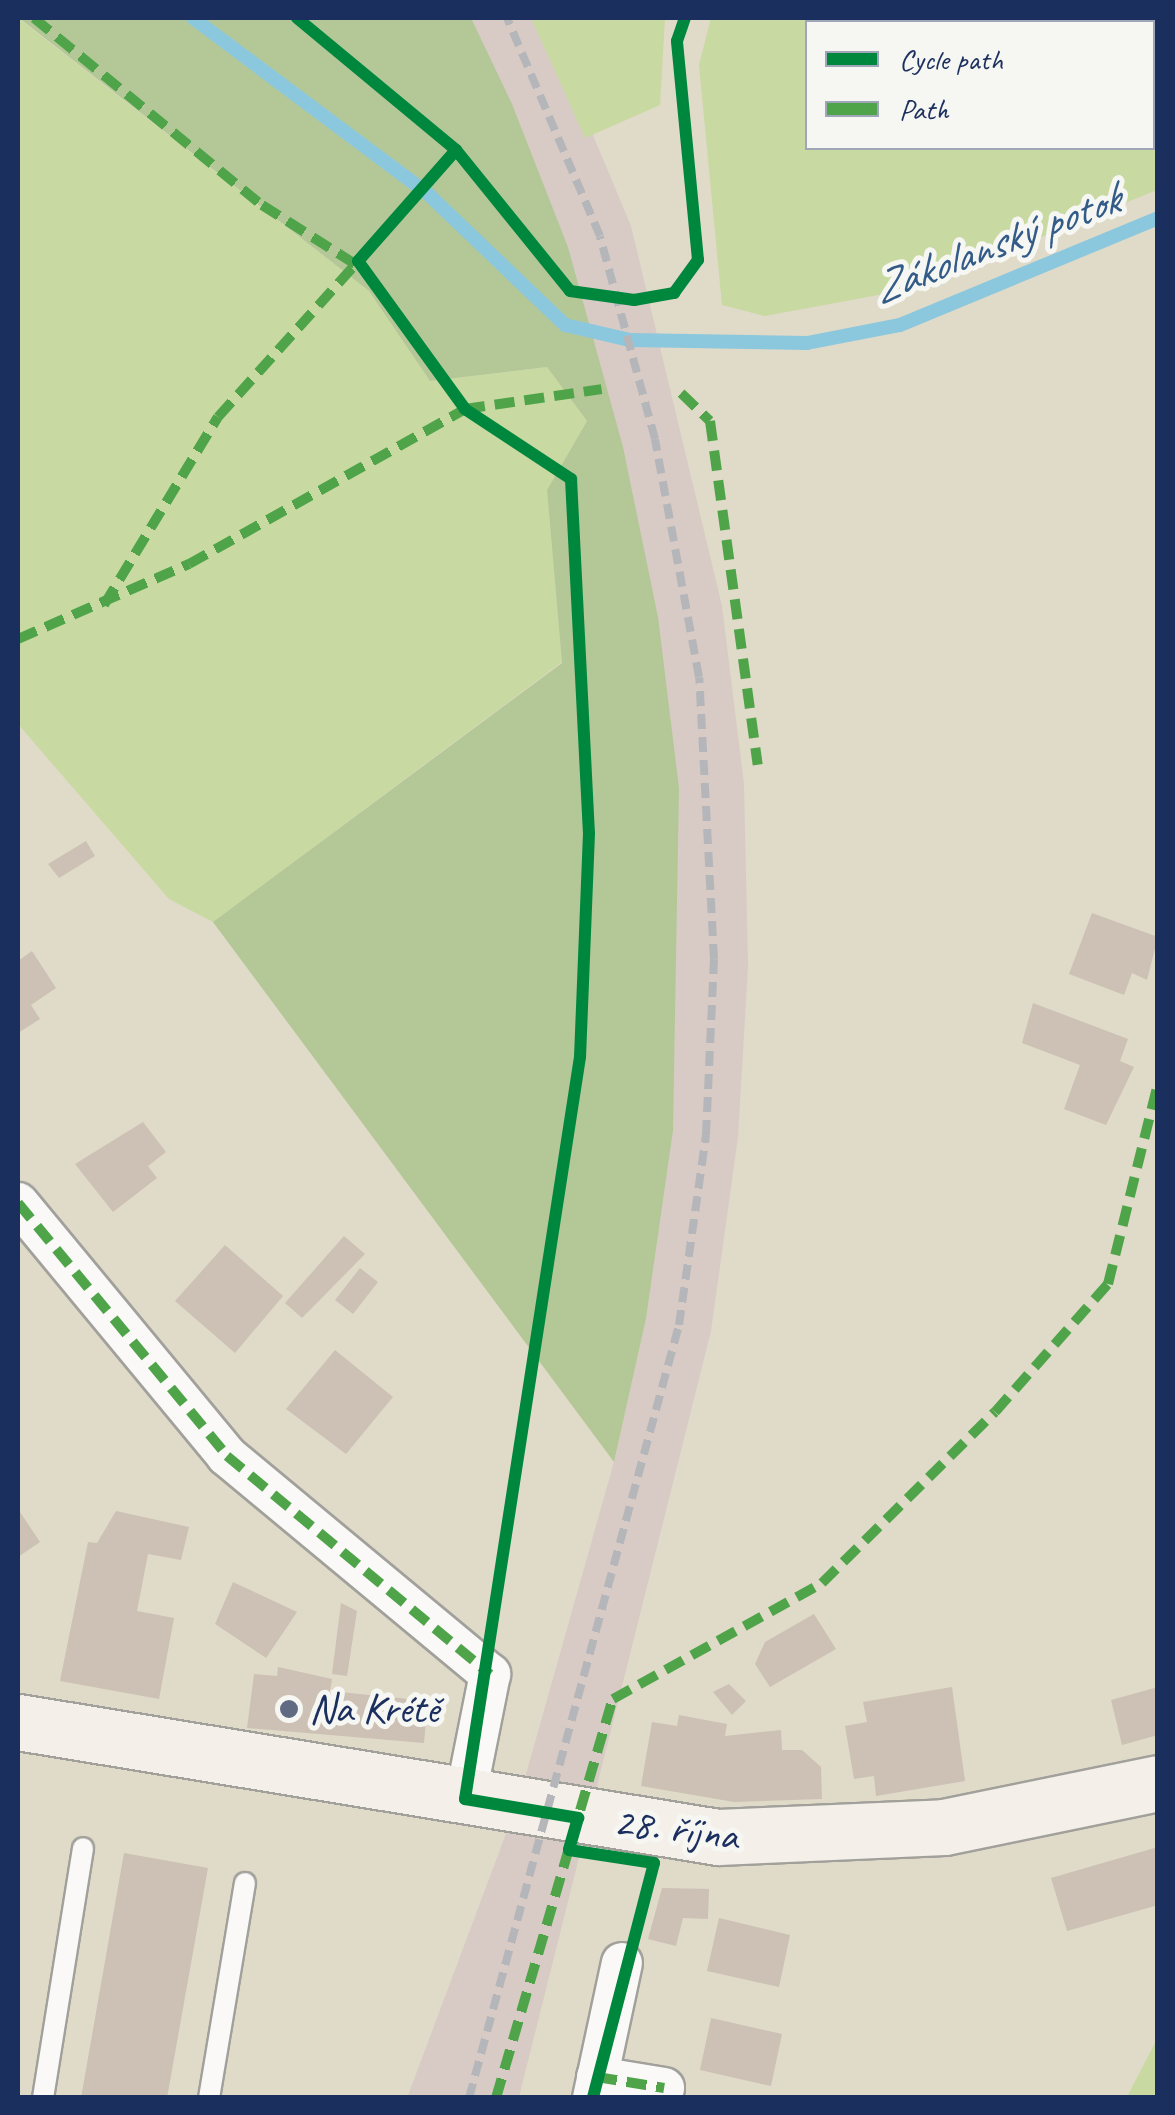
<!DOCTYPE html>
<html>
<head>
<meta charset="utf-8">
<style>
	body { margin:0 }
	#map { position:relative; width:1175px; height:2115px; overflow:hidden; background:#e0dac8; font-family:Caveat,sans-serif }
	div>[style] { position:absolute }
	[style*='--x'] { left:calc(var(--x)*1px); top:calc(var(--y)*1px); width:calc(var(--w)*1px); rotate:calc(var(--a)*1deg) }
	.industrial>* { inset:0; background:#d8cbc5 }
	.green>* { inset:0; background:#c8d9a1 }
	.forest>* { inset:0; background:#b4c797 }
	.stream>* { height:14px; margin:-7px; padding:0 7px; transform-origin:7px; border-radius:7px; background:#8cc8dd }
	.building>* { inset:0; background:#ccc1b4 }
	.roads { filter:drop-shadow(2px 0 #a1a09b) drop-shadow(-2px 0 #a1a09b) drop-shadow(0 2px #a1a09b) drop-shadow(0 -2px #a1a09b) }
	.service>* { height:20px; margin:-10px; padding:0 10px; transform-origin:10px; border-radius:10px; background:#faf9f7 }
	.minor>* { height:40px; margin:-20px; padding:0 20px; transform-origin:20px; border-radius:20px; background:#faf9f7 }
	.secondary>* { height:55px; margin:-27.5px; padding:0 27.5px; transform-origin:27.5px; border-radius:27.5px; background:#f4f0e9 }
	.rail>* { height:8px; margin-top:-4px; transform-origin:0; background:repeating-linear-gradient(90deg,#b5b6b9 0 15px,transparent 0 23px) }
	.quiet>* { height:10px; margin-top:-5px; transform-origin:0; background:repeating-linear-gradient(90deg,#4fa44a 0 20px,transparent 0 30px) }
	.cycleway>* { height:12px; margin:-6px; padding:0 6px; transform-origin:6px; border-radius:6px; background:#00873e }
	.dots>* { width:28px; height:28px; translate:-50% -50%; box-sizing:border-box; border:5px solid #f6f6f2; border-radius:50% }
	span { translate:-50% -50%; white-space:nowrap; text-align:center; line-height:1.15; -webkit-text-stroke:10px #f6f6f2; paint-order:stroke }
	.poi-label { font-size:42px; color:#1b2f5e }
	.left { translate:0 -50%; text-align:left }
	.street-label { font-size:42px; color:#1b2f5e }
	.water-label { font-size:45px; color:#325b87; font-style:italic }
	.frame { position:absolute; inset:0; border:20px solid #1b2f5e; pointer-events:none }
	.legend { position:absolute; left:805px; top:20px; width:350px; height:130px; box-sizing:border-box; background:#f6f6f2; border:2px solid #9ea6b7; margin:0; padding:12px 18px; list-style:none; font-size:30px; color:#1b2f5e }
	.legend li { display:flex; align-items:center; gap:20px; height:50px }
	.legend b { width:50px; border:2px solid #9ea6b7 }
</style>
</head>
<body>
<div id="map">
	<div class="industrial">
		<div style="clip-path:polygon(471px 18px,544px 18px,631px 226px,722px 606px,744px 784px,748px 966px,738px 1137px,711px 1331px,519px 2097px,407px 2098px,519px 1799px,614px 1462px,646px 1319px,673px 1131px,658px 617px,568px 247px)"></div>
	</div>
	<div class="green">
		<div style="clip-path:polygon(18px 18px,369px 291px,430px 381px,547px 367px,587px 421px,547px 490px,562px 662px,213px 922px,169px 899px,18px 724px)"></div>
		<div style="clip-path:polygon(531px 18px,665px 18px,660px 105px,585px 138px)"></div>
		<div style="clip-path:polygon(evenodd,711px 18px,1157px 18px,1157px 190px,916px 288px,765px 316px,722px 305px,699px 65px,711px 18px,808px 22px,1152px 22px,1152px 148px,808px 148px,808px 22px)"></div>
		<div style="clip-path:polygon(1157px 2039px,1157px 2097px,1127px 2097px)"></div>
	</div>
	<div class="forest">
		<div style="clip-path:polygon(19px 18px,471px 18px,512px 104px,568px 247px,623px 447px,658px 617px,679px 788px,673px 1131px,646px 1319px,614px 1462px,213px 922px,562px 663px,547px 490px,587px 421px,547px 367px,430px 381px,369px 291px)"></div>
	</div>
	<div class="stream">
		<div style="--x:193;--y:18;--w:294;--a:36.8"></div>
		<div style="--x:428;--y:194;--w:190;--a:43.7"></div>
		<div style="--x:565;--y:325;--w:67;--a:13"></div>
		<div style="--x:630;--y:340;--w:177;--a:1"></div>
		<div style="--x:807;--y:343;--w:95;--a:-11"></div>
		<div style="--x:900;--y:325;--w:279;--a:-22.5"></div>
	</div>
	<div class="building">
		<div style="clip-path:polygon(86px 841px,95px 856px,59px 878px,48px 864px)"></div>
		<div style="clip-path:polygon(1092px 913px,1158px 937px,1147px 980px,1132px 973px,1124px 995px,1069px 974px)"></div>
		<div style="clip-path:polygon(32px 951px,56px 988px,31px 1005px,40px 1019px,18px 1033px,18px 961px)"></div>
		<div style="clip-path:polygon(1033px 1003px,1128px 1039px,1120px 1061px,1134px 1067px,1106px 1125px,1064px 1109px,1080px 1065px,1022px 1043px)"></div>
		<div style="clip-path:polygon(143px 1122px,166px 1152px,148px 1166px,157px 1178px,113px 1212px,75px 1164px)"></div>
		<div style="clip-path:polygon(344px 1236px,365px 1254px,302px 1318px,285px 1303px)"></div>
		<div style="clip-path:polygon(225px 1245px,283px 1296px,235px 1353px,175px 1301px)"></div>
		<div style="clip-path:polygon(360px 1268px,378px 1282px,353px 1314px,335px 1300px)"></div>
		<div style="clip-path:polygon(335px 1350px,393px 1397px,346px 1454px,286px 1409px)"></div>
		<div style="clip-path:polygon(18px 1509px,40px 1542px,18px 1557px)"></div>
		<div style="clip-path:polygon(116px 1511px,189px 1527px,181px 1560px,148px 1554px,137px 1611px,174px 1618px,159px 1699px,60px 1681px,88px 1542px,97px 1543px)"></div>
		<div style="clip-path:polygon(233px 1582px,297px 1612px,266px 1658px,215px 1624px)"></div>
		<div style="clip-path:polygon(341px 1603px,357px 1611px,347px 1676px,332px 1674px)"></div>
		<div style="clip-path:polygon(814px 1614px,836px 1649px,770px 1687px,755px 1664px,765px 1642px)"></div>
		<div style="clip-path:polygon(278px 1667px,332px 1679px,330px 1691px,418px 1700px,427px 1709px,424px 1743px,247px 1728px,254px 1674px,277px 1676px)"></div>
		<div style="clip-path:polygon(729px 1684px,746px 1701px,732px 1715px,713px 1692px)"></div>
		<div style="clip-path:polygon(952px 1687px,965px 1781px,876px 1796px,874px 1776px,854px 1779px,845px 1726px,867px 1722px,863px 1702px)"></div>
		<div style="clip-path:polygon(1158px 1687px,1158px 1735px,1122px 1745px,1111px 1700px)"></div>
		<div style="clip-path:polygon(679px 1715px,727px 1724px,725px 1736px,781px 1730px,782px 1750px,802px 1750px,821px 1767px,822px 1799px,734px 1802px,641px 1786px,652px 1722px,677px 1726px)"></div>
		<div style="clip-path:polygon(1158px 1847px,1158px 1905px,1067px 1931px,1051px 1878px)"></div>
		<div style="clip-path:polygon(124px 1853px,208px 1868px,167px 2098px,81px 2098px)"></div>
		<div style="clip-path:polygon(662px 1888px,709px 1889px,708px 1919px,683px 1918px,676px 1946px,648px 1939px)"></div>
		<div style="clip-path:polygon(719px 1918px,790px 1935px,779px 1987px,707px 1971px)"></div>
		<div style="clip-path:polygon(711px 2018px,782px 2034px,771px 2086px,700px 2070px)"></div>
	</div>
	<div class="roads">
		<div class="service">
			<div style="--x:43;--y:2098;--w:253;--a:-80.9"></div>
			<div style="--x:209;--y:2098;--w:218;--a:-80.5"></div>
		</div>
		<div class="minor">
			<div style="--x:18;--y:1203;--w:328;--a:50.4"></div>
			<div style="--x:227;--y:1456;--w:342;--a:39.7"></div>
			<div style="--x:490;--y:1674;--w:127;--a:101.3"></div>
			<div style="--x:597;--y:2077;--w:68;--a:9.3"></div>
			<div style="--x:593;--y:2098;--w:138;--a:-77.9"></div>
		</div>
		<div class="secondary">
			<div style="--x:18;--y:1722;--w:709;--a:9.33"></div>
			<div style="--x:718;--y:1837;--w:226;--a:-2.5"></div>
			<div style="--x:944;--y:1827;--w:218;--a:-11.6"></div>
		</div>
	</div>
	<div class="rail">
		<div style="--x:469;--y:2098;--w:801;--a:-74.8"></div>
		<div style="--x:679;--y:1325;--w:192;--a:-81.9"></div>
		<div style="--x:706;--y:1135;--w:176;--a:-87.4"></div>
		<div style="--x:714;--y:959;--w:282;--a:-93"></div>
		<div style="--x:699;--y:677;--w:242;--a:-100.5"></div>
		<div style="--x:655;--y:439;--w:210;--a:-105.2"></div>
		<div style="--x:600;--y:236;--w:237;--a:-113.1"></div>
	</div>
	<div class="quiet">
		<div style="--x:34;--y:18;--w:295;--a:39.4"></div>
		<div style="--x:262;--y:205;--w:120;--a:32.4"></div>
		<div style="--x:681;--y:393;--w:40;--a:44"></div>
		<div style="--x:710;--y:421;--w:347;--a:82.1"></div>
		<div style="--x:104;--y:605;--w:220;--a:-58.8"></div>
		<div style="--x:218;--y:417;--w:218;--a:-48"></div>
		<div style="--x:18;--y:639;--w:187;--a:-23.7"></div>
		<div style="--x:189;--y:564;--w:317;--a:-29.3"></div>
		<div style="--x:465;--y:409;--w:138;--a:-8.3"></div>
		<div style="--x:18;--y:1203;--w:328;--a:50.4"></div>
		<div style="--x:227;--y:1456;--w:342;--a:39.7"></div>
		<div style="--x:597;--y:2077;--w:68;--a:9.3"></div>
		<div style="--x:496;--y:2098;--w:416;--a:-73.7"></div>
		<div style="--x:613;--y:1699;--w:239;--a:-29"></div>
		<div style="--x:822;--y:1583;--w:243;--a:-44.7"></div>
		<div style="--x:995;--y:1412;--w:171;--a:-48.6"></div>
		<div style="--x:1108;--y:1284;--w:207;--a:-76"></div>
	</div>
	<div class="cycleway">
		<div style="--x:297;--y:18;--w:207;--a:39.7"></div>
		<div style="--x:456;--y:150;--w:181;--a:51"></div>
		<div style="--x:570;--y:291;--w:65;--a:8"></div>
		<div style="--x:634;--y:300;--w:41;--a:-9.9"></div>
		<div style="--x:674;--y:293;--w:41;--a:-54"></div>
		<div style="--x:698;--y:260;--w:220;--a:-95.5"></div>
		<div style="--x:677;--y:41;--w:24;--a:-71"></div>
		<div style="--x:456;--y:150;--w:148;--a:131.4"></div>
		<div style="--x:358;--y:261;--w:183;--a:54.1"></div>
		<div style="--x:465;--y:409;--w:127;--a:33.4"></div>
		<div style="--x:571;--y:479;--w:354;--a:87.1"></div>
		<div style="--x:589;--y:833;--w:224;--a:92.3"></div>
		<div style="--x:580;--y:1057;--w:751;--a:98.81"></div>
		<div style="--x:465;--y:1799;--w:115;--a:9.5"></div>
		<div style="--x:578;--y:1818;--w:33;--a:106"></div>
		<div style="--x:569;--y:1850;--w:86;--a:8.7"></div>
		<div style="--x:654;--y:1863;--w:243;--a:104.6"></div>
	</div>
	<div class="dots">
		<div style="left:289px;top:1709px;background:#606b83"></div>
	</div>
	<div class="poi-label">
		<span class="left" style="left:309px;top:1709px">Na Krétě</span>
	</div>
	<div class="street-label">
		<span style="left:676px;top:1829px;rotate:7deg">28. října</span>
	</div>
	<div class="water-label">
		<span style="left:996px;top:244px;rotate:-21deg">Zákolanský potok</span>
	</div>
	<div class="frame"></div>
	<ul class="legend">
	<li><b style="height:12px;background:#00873e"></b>Cycle path</li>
	<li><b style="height:12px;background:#4fa44a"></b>Path</li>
	</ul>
</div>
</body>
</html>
